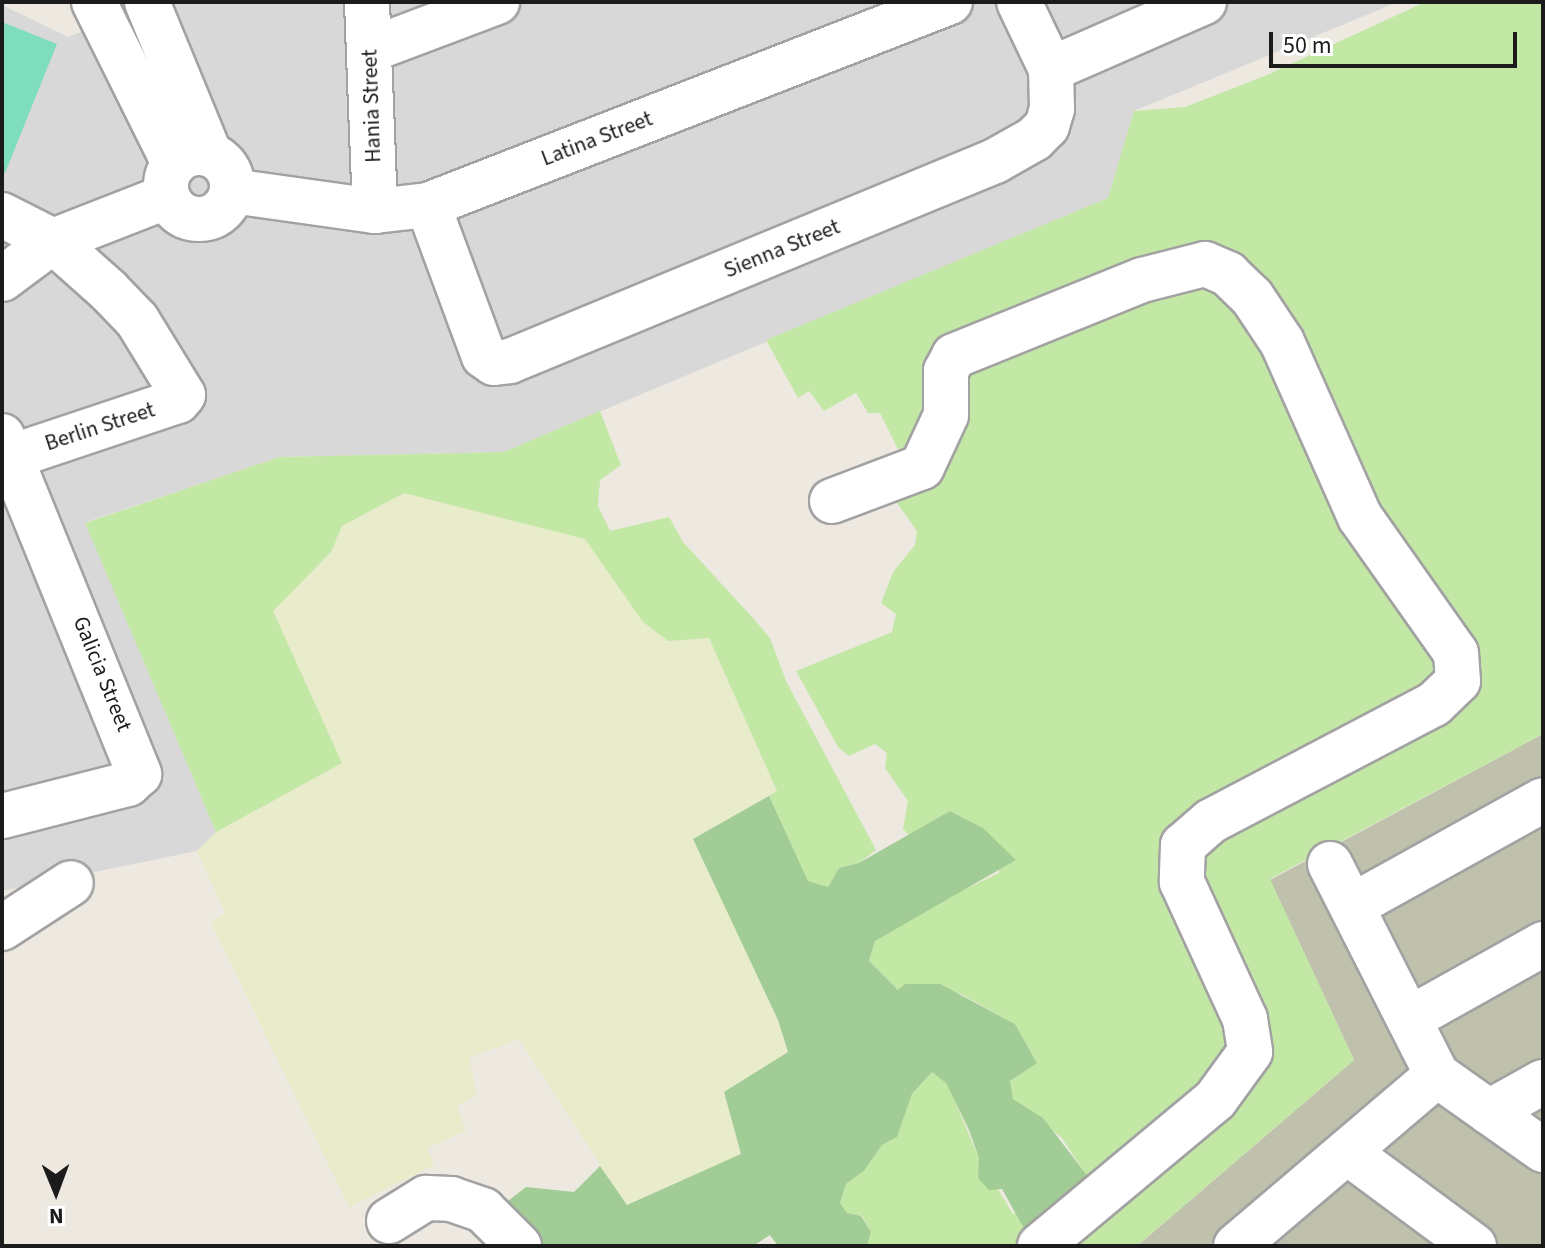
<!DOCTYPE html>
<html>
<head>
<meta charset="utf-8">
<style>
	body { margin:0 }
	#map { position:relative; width:1545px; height:1248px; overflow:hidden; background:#ede9e0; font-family:"Source Sans 3",sans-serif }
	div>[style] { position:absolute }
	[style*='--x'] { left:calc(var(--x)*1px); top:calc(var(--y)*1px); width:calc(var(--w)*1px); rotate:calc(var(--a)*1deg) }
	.residential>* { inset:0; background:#d9d8d8 }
	.construction>* { inset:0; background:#c0c1ac }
	.farmland>* { inset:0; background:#e8eccb }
	.grass>* { inset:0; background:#c3e8a5 }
	.forest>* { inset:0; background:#a2cc95 }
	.pitch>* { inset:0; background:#7dddbd }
	.roads { filter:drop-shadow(2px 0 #a2a2a2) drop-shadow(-2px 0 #a2a2a2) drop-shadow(0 2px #a2a2a2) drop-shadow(0 -2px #a2a2a2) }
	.minor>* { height:44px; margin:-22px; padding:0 22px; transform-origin:22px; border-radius:22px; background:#fff }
	.minor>.ring { margin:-22px; padding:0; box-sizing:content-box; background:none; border:44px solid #fff; border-radius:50% }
	span { translate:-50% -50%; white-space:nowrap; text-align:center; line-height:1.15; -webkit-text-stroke:6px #fff; paint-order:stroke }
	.street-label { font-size:22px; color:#1b1b1b }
	.frame { position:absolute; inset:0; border:4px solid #1b1b1b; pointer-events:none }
	.north { position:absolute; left:16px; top:1152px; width:80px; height:80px; -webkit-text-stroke:6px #fff; paint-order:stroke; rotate:179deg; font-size:22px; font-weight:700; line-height:32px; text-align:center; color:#1b1b1b }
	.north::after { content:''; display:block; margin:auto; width:28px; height:36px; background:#1b1b1b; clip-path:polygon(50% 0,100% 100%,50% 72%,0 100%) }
	.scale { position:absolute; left:1269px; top:32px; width:248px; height:36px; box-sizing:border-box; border:4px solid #1b1b1b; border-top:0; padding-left:10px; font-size:24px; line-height:28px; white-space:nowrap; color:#1b1b1b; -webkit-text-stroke:6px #fff; paint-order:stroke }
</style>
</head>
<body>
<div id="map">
	<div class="residential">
		<div style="clip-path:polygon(157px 2px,1398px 2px,1134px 111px,1109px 198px,504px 452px,280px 457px,86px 522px,216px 832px,197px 851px,2px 891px,2px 5px,68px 37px)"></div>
	</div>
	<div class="construction">
		<div style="clip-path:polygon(1543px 734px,1543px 1246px,1137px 1246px,1354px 1060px,1270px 880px)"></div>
	</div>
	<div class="farmland">
		<div style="clip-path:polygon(404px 493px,585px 538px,643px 622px,668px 641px,709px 638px,777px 791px,694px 839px,778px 1020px,788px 1053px,724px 1092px,741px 1155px,626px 1205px,519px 1039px,469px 1058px,477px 1094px,457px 1107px,466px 1131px,427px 1148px,434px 1165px,349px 1207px,211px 923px,225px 913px,197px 851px,216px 832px,342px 763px,273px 611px,331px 552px,342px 526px)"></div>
	</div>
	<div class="grass">
		<div style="clip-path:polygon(1425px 2px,1543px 2px,1543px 734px,1270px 879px,1354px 1060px,1137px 1246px,867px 1246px,871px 1232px,862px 1216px,847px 1213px,840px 1203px,846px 1184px,864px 1171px,882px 1145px,897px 1137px,912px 1094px,932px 1072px,947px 1083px,979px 1158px,1013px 1214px,1088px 1178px,1062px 1138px,1013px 1099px,1010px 1081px,1037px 1063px,1015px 1024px,961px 994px,898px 990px,869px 961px,875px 941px,930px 906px,999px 873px,1000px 850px,983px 828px,950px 811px,909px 835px,903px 829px,908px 801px,885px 768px,887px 753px,875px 744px,849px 756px,838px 747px,796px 671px,892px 632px,896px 614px,881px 603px,893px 572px,915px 545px,917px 531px,897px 503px,886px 499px,899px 451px,880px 413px,868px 413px,856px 393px,824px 411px,809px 391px,798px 398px,766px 340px,1108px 198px,1134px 111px,1185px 107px,1267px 75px)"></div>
		<div style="clip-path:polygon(600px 411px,621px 465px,600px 480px,598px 506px,610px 531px,669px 517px,683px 542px,753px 618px,770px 638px,786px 681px,876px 850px,859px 863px,839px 868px,828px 887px,808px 882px,769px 796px,777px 791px,709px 638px,668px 641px,643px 622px,585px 539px,404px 493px,342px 526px,331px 552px,273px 611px,342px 763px,216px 832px,85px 523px,280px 457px,504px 452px)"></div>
	</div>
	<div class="forest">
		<div style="clip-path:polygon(769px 796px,808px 881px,828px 887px,839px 868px,859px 863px,950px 811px,983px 828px,1016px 860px,875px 941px,869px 961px,898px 990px,905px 984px,940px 984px,1015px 1024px,1037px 1063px,1010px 1081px,1013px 1099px,1043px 1118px,1089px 1178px,1026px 1232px,1002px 1189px,989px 1190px,978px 1178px,979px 1158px,969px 1130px,946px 1083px,932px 1072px,912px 1094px,897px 1137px,882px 1145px,864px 1171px,846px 1184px,840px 1203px,847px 1213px,861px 1216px,871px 1232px,867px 1246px,778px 1246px,770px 1235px,753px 1246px,532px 1246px,503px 1205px,526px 1187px,574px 1192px,600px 1166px,627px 1205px,741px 1154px,724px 1092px,788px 1052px,778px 1020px,693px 839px)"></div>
	</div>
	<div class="pitch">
		<div style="clip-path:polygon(2px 22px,57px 44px,5px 173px,2px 171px)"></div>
	</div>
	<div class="roads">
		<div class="minor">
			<div style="--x:94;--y:2;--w:180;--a:63.6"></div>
			<div style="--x:147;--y:2;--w:165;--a:67.6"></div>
			<div style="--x:367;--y:2;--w:209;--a:87.8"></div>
			<div style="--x:370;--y:50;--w:136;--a:-20.7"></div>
			<div style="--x:1051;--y:69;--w:167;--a:-23.6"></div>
			<div class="ring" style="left:166px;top:153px;width:22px;height:22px"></div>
			<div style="--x:232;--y:191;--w:144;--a:8"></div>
			<div style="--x:375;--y:211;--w:53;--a:-6.5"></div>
			<div style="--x:428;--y:205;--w:560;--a:-21.25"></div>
			<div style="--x:428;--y:205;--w:161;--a:69.7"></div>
			<div style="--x:484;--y:356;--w:12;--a:35"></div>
			<div style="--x:494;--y:363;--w:16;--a:-7"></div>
			<div style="--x:510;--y:361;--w:525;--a:-22.41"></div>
			<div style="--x:995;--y:161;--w:45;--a:-29.4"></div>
			<div style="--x:1034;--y:139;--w:18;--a:-45"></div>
			<div style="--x:1047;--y:126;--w:18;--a:-74"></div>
			<div style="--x:1052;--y:109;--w:40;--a:-91.4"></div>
			<div style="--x:1051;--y:69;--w:74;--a:-115.5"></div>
			<div style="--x:2;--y:215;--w:57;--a:27"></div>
			<div style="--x:53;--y:241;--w:74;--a:41.7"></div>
			<div style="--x:108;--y:290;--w:42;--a:46"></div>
			<div style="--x:137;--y:320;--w:88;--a:58.5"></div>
			<div style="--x:183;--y:395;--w:8;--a:130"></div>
			<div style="--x:178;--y:401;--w:173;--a:161.5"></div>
			<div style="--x:2;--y:279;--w:64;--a:-36.7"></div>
			<div style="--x:53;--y:241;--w:121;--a:-21.3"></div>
			<div style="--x:2;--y:436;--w:365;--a:67.9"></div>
			<div style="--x:139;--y:774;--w:15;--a:138"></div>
			<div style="--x:128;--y:784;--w:130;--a:165.7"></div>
			<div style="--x:832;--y:501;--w:96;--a:-20.7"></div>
			<div style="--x:922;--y:467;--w:57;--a:-65.2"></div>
			<div style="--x:946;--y:415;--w:44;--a:-90"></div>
			<div style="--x:946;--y:371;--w:17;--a:-62"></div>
			<div style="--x:954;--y:356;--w:203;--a:-22"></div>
			<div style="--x:1142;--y:280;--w:65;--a:-14.3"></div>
			<div style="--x:1205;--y:264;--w:25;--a:23"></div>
			<div style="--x:1228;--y:274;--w:33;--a:44"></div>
			<div style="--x:1252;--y:297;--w:54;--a:56.3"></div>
			<div style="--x:1282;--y:342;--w:192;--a:66"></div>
			<div style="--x:1360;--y:517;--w:166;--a:54.8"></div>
			<div style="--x:1456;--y:653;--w:28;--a:86"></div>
			<div style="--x:1458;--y:681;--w:33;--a:136"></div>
			<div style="--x:1434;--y:704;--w:252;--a:152.3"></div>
			<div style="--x:1211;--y:821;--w:37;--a:139"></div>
			<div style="--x:1183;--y:845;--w:37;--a:92"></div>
			<div style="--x:1182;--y:882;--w:151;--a:65.3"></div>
			<div style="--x:1245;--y:1019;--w:33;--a:81"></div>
			<div style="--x:1250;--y:1052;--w:59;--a:126.1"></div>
			<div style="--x:1215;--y:1100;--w:228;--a:140.2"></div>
			<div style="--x:1330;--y:864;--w:237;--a:63.1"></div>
			<div style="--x:1437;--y:1075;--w:130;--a:35.3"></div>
			<div style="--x:1352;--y:906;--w:218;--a:-29"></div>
			<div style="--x:2;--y:928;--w:82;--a:-33.1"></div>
			<div style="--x:1409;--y:1019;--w:154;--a:-29.2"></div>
			<div style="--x:1489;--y:1112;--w:62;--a:-29.1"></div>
			<div style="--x:1347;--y:1152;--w:158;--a:36.5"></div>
			<div style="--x:389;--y:1221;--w:44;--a:-31.9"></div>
			<div style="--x:426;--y:1198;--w:25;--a:2"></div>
			<div style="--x:451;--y:1199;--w:34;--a:19"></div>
			<div style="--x:483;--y:1210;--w:51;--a:45"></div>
			<div style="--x:1236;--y:1246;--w:264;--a:-40.4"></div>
		</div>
	</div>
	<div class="street-label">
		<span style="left:372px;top:106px;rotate:-92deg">Hania Street</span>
		<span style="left:597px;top:139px;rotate:-21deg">Latina Street</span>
		<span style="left:782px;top:249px;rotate:-22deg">Sienna Street</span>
		<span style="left:100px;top:427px;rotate:-18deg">Berlin Street</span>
		<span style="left:102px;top:674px;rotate:68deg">Galicia Street</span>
	</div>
	<div class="frame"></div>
	<div class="north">N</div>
	<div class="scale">50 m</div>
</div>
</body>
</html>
